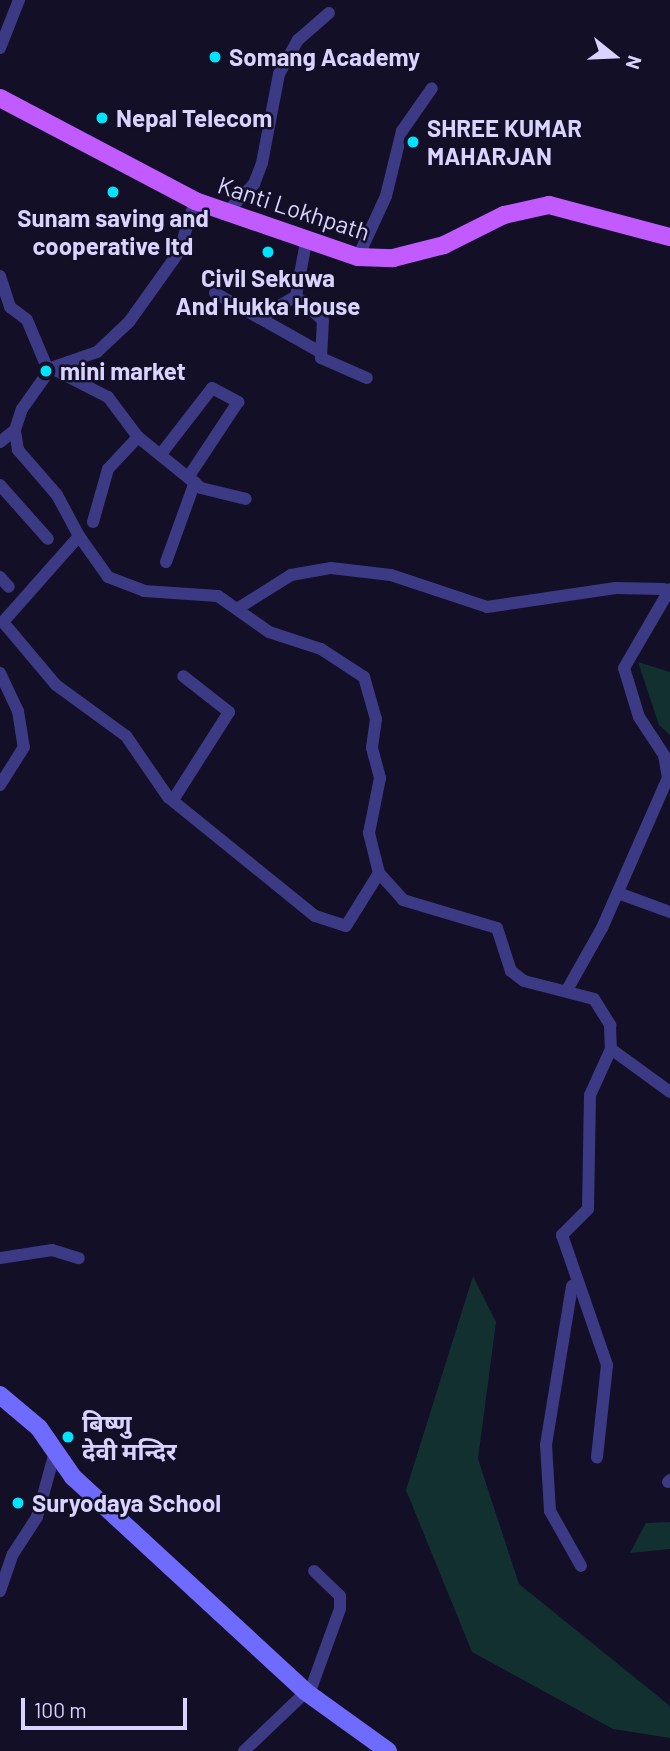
<!DOCTYPE html>
<html>
<head>
<meta charset="utf-8">
<style>
	body { margin:0 }
	#map { position:relative; width:670px; height:1751px; overflow:hidden; background:#130f26; font-family:Barlow,"Noto Sans Devanagari",sans-serif }
	div>[style] { position:absolute }
	[style*='--x'] { left:calc(var(--x)*1px); top:calc(var(--y)*1px); width:calc(var(--w)*1px); rotate:calc(var(--a)*1deg) }
	.green>* { inset:0; background:#12302f }
	.minor>* { height:12px; margin:-6px; padding:0 6px; transform-origin:6px; border-radius:6px; background:#3d3a85 }
	.secondary>* { height:18px; margin:-9px; padding:0 9px; transform-origin:9px; border-radius:9px; background:#6f6bff }
	.primary>* { height:18px; margin:-9px; padding:0 9px; transform-origin:9px; border-radius:9px; background:#c25bff }
	.dots>* { width:19px; height:19px; translate:-50% -50%; box-sizing:border-box; border:4px solid #130f26; border-radius:50% }
	span { translate:-50% -50%; white-space:nowrap; text-align:center; line-height:1.15; -webkit-text-stroke:5px #130f26; paint-order:stroke }
	.poi-label { font-size:24px; color:#d9d4ff; font-weight:700 }
	.left { translate:0 -50%; text-align:left }
	.street-label { font-size:24px; color:#d9d4ff }
	.north { position:absolute; left:579px; top:21px; width:70px; height:70px; -webkit-text-stroke:5px #130f26; paint-order:stroke; rotate:108deg; font-size:19px; font-weight:700; line-height:28px; text-align:center; color:#d9d4ff }
	.north::after { content:''; display:block; margin:auto; width:24px; height:32px; background:#d9d4ff; clip-path:polygon(50% 0,100% 100%,50% 72%,0 100%) }
	.scale { position:absolute; left:21px; top:1698px; width:166px; height:32px; box-sizing:border-box; border:4px solid #d9d4ff; border-top:0; padding-left:9px; font-size:21px; line-height:24px; white-space:nowrap; color:#d9d4ff; -webkit-text-stroke:5px #130f26; paint-order:stroke }
</style>
</head>
<body>
<div id="map">
	<div class="green">
		<div style="clip-path:polygon(638px 662px,670px 672px,670px 735px,659px 725px)"></div>
		<div style="clip-path:polygon(473px 1276px,496px 1322px,478px 1459px,519px 1584px,670px 1706px,670px 1738px,613px 1729px,472px 1652px,406px 1490px)"></div>
		<div style="clip-path:polygon(670px 1522px,670px 1549px,630px 1553px,646px 1523px)"></div>
	</div>
	<div class="minor">
		<div style="--x:0;--y:48;--w:52;--a:-68.4"></div>
		<div style="--x:225;--y:214;--w:42;--a:-46"></div>
		<div style="--x:254;--y:184;--w:22;--a:-69"></div>
		<div style="--x:262;--y:163;--w:91;--a:-79.2"></div>
		<div style="--x:279;--y:74;--w:39;--a:-61"></div>
		<div style="--x:298;--y:40;--w:41;--a:-41.1"></div>
		<div style="--x:306;--y:242;--w:55;--a:100.5"></div>
		<div style="--x:296;--y:296;--w:36;--a:42"></div>
		<div style="--x:323;--y:320;--w:38;--a:93"></div>
		<div style="--x:321;--y:358;--w:50;--a:23.5"></div>
		<div style="--x:358;--y:257;--w:67;--a:-65.3"></div>
		<div style="--x:386;--y:196;--w:67;--a:-76.2"></div>
		<div style="--x:402;--y:131;--w:52;--a:-55.1"></div>
		<div style="--x:0;--y:276;--w:33;--a:72"></div>
		<div style="--x:10;--y:307;--w:21;--a:37"></div>
		<div style="--x:27;--y:320;--w:56;--a:67.1"></div>
		<div style="--x:215;--y:293;--w:120;--a:29.3"></div>
		<div style="--x:259;--y:318;--w:43;--a:-30.7"></div>
		<div style="--x:51;--y:368;--w:64;--a:27"></div>
		<div style="--x:108;--y:397;--w:50;--a:53.1"></div>
		<div style="--x:138;--y:437;--w:81;--a:39"></div>
		<div style="--x:201;--y:488;--w:46;--a:13.7"></div>
		<div style="--x:0;--y:442;--w:19;--a:-39"></div>
		<div style="--x:161;--y:454;--w:83;--a:-52.3"></div>
		<div style="--x:212;--y:388;--w:30;--a:28"></div>
		<div style="--x:238;--y:402;--w:89;--a:123.5"></div>
		<div style="--x:0;--y:485;--w:72;--a:48.4"></div>
		<div style="--x:93;--y:522;--w:55;--a:-74.2"></div>
		<div style="--x:108;--y:469;--w:44;--a:-46.8"></div>
		<div style="--x:79;--y:536;--w:50;--a:54.7"></div>
		<div style="--x:108;--y:577;--w:39;--a:21"></div>
		<div style="--x:144;--y:591;--w:74;--a:3.9"></div>
		<div style="--x:218;--y:596;--w:62;--a:35.2"></div>
		<div style="--x:269;--y:632;--w:55;--a:18.1"></div>
		<div style="--x:321;--y:649;--w:51;--a:33.1"></div>
		<div style="--x:364;--y:677;--w:44;--a:74.1"></div>
		<div style="--x:376;--y:719;--w:29;--a:98"></div>
		<div style="--x:372;--y:748;--w:31;--a:75"></div>
		<div style="--x:380;--y:778;--w:56;--a:101.3"></div>
		<div style="--x:369;--y:833;--w:41;--a:76"></div>
		<div style="--x:379;--y:873;--w:62;--a:121.9"></div>
		<div style="--x:346;--y:926;--w:33;--a:-162"></div>
		<div style="--x:315;--y:916;--w:189;--a:-141"></div>
		<div style="--x:168;--y:797;--w:74;--a:-124.5"></div>
		<div style="--x:126;--y:736;--w:87;--a:-143.9"></div>
		<div style="--x:56;--y:685;--w:82;--a:-130.1"></div>
		<div style="--x:3;--y:622;--w:115;--a:-48.5"></div>
		<div style="--x:79;--y:536;--w:47;--a:-118.2"></div>
		<div style="--x:57;--y:495;--w:60;--a:-130.9"></div>
		<div style="--x:18;--y:450;--w:20;--a:-99"></div>
		<div style="--x:15;--y:430;--w:22;--a:-72"></div>
		<div style="--x:22;--y:409;--w:50;--a:-54.7"></div>
		<div style="--x:51;--y:368;--w:49;--a:-19.2"></div>
		<div style="--x:97;--y:352;--w:44;--a:-43.2"></div>
		<div style="--x:129;--y:322;--w:86;--a:-54.5"></div>
		<div style="--x:179;--y:252;--w:53;--a:-72.6"></div>
		<div style="--x:166;--y:562;--w:85;--a:-70.1"></div>
		<div style="--x:0;--y:577;--w:13;--a:48"></div>
		<div style="--x:240;--y:607;--w:60;--a:-32.1"></div>
		<div style="--x:291;--y:575;--w:41;--a:-9.9"></div>
		<div style="--x:331;--y:568;--w:60;--a:6.7"></div>
		<div style="--x:391;--y:575;--w:101;--a:18.4"></div>
		<div style="--x:487;--y:607;--w:130;--a:-8.4"></div>
		<div style="--x:616;--y:588;--w:48;--a:1.2"></div>
		<div style="--x:0;--y:673;--w:42;--a:64.7"></div>
		<div style="--x:18;--y:711;--w:36;--a:81"></div>
		<div style="--x:24;--y:747;--w:45;--a:122.3"></div>
		<div style="--x:173;--y:800;--w:104;--a:-57.5"></div>
		<div style="--x:229;--y:712;--w:58;--a:-142"></div>
		<div style="--x:379;--y:873;--w:36;--a:48"></div>
		<div style="--x:403;--y:900;--w:98;--a:16.6"></div>
		<div style="--x:497;--y:928;--w:45;--a:72"></div>
		<div style="--x:511;--y:971;--w:16;--a:38"></div>
		<div style="--x:524;--y:981;--w:72;--a:14.4"></div>
		<div style="--x:594;--y:999;--w:31;--a:58"></div>
		<div style="--x:610;--y:1025;--w:24;--a:88"></div>
		<div style="--x:611;--y:1049;--w:51;--a:114.5"></div>
		<div style="--x:590;--y:1095;--w:114;--a:91"></div>
		<div style="--x:588;--y:1209;--w:37;--a:135"></div>
		<div style="--x:562;--y:1235;--w:138;--a:70.9"></div>
		<div style="--x:607;--y:1365;--w:93;--a:96.2"></div>
		<div style="--x:618;--y:893;--w:55;--a:20.1"></div>
		<div style="--x:567;--y:990;--w:71;--a:-60.6"></div>
		<div style="--x:602;--y:928;--w:164;--a:-66.3"></div>
		<div style="--x:668;--y:778;--w:23;--a:-100"></div>
		<div style="--x:664;--y:755;--w:45;--a:-123.3"></div>
		<div style="--x:639;--y:717;--w:51;--a:-107"></div>
		<div style="--x:624;--y:668;--w:91;--a:-59.8"></div>
		<div style="--x:611;--y:1049;--w:73;--a:36.1"></div>
		<div style="--x:0;--y:1258;--w:53;--a:-8.7"></div>
		<div style="--x:52;--y:1250;--w:28;--a:17"></div>
		<div style="--x:572;--y:1286;--w:161;--a:99.3"></div>
		<div style="--x:546;--y:1445;--w:66;--a:86.5"></div>
		<div style="--x:550;--y:1511;--w:63;--a:60.6"></div>
		<div style="--x:668;--y:1482;--w:3;--a:-45"></div>
		<div style="--x:0;--y:1591;--w:39;--a:-71"></div>
		<div style="--x:13;--y:1554;--w:44;--a:-57"></div>
		<div style="--x:37;--y:1517;--w:67;--a:-74.5"></div>
		<div style="--x:309;--y:1694;--w:90;--a:-70"></div>
		<div style="--x:340;--y:1609;--w:13;--a:-90"></div>
		<div style="--x:340;--y:1596;--w:36;--a:-136"></div>
		<div style="--x:244;--y:1751;--w:86;--a:-43.6"></div>
	</div>
	<div class="secondary">
		<div style="--x:0;--y:1395;--w:51;--a:40.2"></div>
		<div style="--x:39;--y:1428;--w:60;--a:55.2"></div>
		<div style="--x:73;--y:1477;--w:317;--a:42.7"></div>
		<div style="--x:306;--y:1692;--w:101;--a:35.7"></div>
	</div>
	<div class="primary">
		<div style="--x:0;--y:98;--w:221;--a:27.8"></div>
		<div style="--x:195;--y:201;--w:172;--a:19"></div>
		<div style="--x:358;--y:257;--w:35;--a:2"></div>
		<div style="--x:393;--y:258;--w:53;--a:-14.3"></div>
		<div style="--x:444;--y:245;--w:67;--a:-26.6"></div>
		<div style="--x:504;--y:215;--w:46;--a:-12.5"></div>
		<div style="--x:549;--y:205;--w:125;--a:14.8"></div>
	</div>
	<div class="dots">
		<div style="left:215px;top:57px;background:#00e5ff"></div>
		<div style="left:102px;top:118px;background:#00e5ff"></div>
		<div style="left:413px;top:142px;background:#00e5ff"></div>
		<div style="left:113px;top:192px;background:#00e5ff"></div>
		<div style="left:268px;top:252px;background:#00e5ff"></div>
		<div style="left:46px;top:371px;background:#00e5ff"></div>
		<div style="left:68px;top:1437px;background:#00e5ff"></div>
		<div style="left:18px;top:1503px;background:#00e5ff"></div>
	</div>
	<div class="poi-label">
		<span class="left" style="left:229px;top:57px">Somang Academy</span>
		<span class="left" style="left:116px;top:118px">Nepal Telecom</span>
		<span class="left" style="left:427px;top:142px">SHREE KUMAR<br>MAHARJAN</span>
		<span style="left:113px;top:232px">Sunam saving and<br>cooperative ltd</span>
		<span style="left:268px;top:292px">Civil Sekuwa<br>And Hukka House</span>
		<span class="left" style="left:60px;top:371px">mini market</span>
		<span class="left" style="left:82px;top:1437px">बिष्णु<br>देवी मन्दिर</span>
		<span class="left" style="left:32px;top:1503px">Suryodaya School</span>
	</div>
	<div class="street-label">
		<span style="left:294px;top:208px;rotate:18deg">Kanti Lokhpath</span>
	</div>
	<div class="north">N</div>
	<div class="scale">100 m</div>
</div>
</body>
</html>
